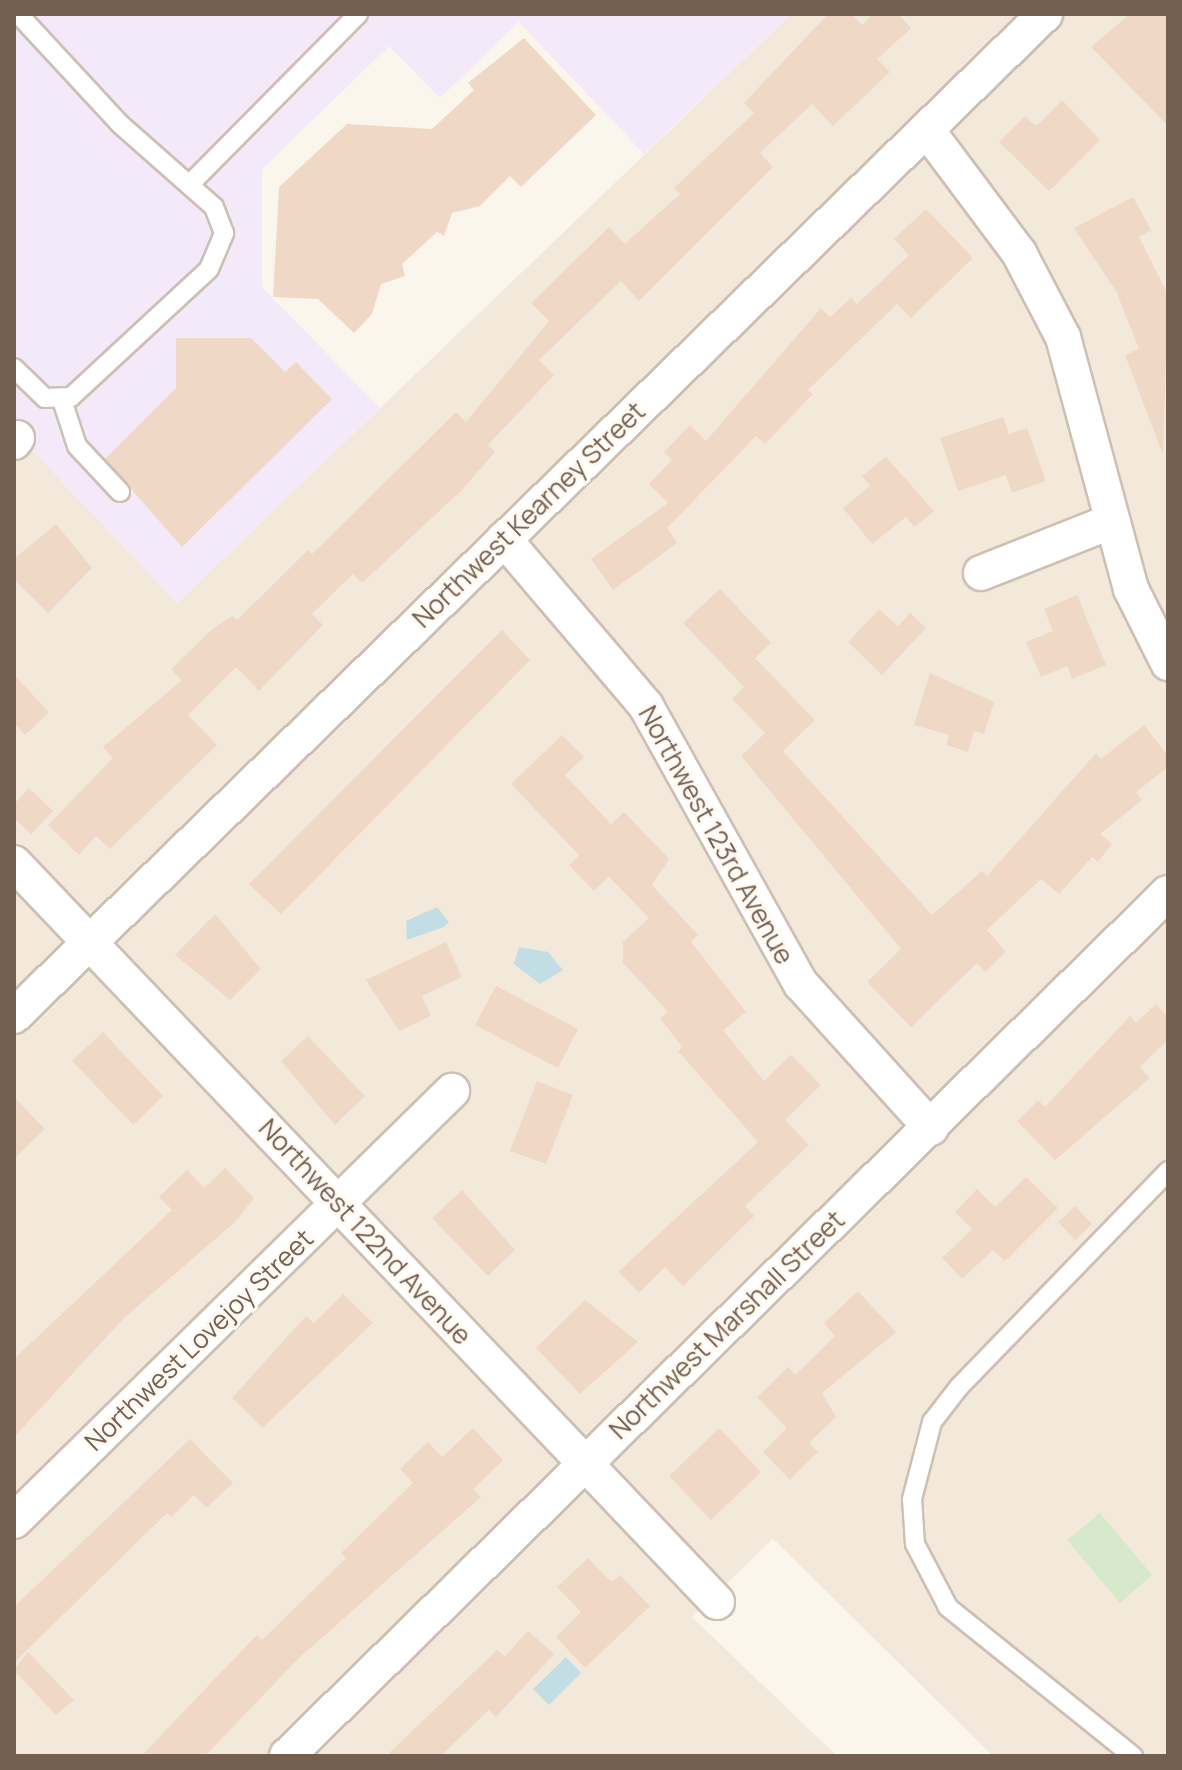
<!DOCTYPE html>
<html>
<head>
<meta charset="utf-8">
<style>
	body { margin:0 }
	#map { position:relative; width:1182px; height:1770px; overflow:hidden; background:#fbf6ec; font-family:Manrope,sans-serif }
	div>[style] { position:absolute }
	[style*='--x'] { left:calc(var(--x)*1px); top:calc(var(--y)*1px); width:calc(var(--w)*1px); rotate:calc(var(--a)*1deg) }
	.residential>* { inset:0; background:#f3e9db }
	.education>* { inset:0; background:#f3e9f8 }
	.green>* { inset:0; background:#d6e9cb }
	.water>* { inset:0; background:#c2dee4 }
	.building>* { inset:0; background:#efd8c6 }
	.roads { filter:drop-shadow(2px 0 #cdbfb2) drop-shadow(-2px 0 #cdbfb2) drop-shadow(0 2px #cdbfb2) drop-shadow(0 -2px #cdbfb2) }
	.service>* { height:18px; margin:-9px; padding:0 9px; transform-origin:9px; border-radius:9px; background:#fff }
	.minor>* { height:34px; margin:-17px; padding:0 17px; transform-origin:17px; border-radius:17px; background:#fff }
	span { translate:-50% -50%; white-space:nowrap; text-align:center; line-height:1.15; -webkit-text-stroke:6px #fefaf3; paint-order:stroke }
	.street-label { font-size:26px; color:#755f50 }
	.frame { position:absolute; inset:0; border:16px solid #755f50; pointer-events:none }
</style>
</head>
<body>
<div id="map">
	<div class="residential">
		<div style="clip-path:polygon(791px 14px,1168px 14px,1168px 1756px,993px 1756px,773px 1539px,692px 1617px,837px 1756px,14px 1756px,14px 431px,177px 603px)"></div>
	</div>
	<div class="education">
		<div style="clip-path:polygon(14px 14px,791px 14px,644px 154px,519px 22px,440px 98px,389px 46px,262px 169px,262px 287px,380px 408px,177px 603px,14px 431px)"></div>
	</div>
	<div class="green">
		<div style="clip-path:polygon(1100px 1513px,1152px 1575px,1120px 1603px,1067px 1540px)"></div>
	</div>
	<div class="water">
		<div style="clip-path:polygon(437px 907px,449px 922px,444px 927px,407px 940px,406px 921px)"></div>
		<div style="clip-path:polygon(519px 947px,548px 952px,563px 970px,540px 984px,514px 964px)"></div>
		<div style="clip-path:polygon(566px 1657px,581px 1673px,549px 1705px,533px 1689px)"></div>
	</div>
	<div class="building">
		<div style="clip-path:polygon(828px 14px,852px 14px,862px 25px,873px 14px,898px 14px,911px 28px,877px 59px,890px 72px,833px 126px,812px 104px,760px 153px,773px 167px,639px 301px,621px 281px,539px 360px,554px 375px,488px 445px,495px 452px,462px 490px,362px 583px,353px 574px,312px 614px,323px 625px,259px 691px,236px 667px,188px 715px,217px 745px,110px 849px,96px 836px,79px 855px,48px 825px,113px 758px,103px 747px,182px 680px,171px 669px,211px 630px,232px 616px,237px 620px,308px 550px,312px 554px,456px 412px,466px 422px,549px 321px,531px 303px,609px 227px,625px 244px,680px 194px,674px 188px,754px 113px,744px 103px)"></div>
		<div style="clip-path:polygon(1130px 14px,1168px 14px,1168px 126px,1091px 47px)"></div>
		<div style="clip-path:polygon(524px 38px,596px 115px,521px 187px,510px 176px,480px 206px,452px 213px,444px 236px,437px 232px,402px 264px,405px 276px,381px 284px,372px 314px,354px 333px,318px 299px,273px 297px,279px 187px,347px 124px,432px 129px,474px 90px,468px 83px)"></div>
		<div style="clip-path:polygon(1062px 100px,1100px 140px,1049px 191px,999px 142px,1025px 116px,1036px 126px)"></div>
		<div style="clip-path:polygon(1133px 197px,1151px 230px,1139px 237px,1168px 295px,1163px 455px,1125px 355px,1139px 349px,1116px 291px,1074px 228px)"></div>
		<div style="clip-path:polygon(926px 209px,973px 258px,911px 318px,897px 304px,808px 390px,813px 394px,765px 444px,756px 436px,667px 528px,677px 543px,613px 590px,591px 559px,668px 503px,649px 484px,672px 460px,664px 452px,690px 425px,706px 441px,821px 308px,830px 317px,851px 298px,857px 304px,909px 255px,894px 239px)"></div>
		<div style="clip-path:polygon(176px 338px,251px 338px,285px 372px,296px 362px,332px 399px,182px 547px,105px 459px,176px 388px)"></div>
		<div style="clip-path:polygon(1003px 417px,1009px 434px,1027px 428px,1046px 481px,1012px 493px,1006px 475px,958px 491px,940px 438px)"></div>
		<div style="clip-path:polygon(886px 457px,934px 511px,914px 527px,906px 517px,872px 544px,843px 508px,870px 486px,862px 476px)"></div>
		<div style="clip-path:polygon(56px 524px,92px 568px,48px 613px,14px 580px,14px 559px)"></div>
		<div style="clip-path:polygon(720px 589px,771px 643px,755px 658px,815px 720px,783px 751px,932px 915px,982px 871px,987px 876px,1096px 753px,1101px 759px,1144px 725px,1168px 756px,1168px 767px,1136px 792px,1142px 800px,1100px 834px,1112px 844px,1098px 862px,1092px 857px,1059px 894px,1041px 879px,987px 930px,1006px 952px,986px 972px,977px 963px,911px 1027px,867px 982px,901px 949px,741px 756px,765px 733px,732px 699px,744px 687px,683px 623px)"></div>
		<div style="clip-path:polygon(1077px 595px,1106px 665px,1072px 679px,1067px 666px,1041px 677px,1026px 642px,1053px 631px,1044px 609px)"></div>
		<div style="clip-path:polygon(879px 609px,898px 626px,910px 613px,926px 628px,882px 675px,848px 642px)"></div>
		<div style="clip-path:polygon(502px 630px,530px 660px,281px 914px,249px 884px)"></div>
		<div style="clip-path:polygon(930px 673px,994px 702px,984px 734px,974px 731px,968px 752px,946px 745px,949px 735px,914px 725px)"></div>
		<div style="clip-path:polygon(14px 675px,49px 712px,25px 735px,14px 723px)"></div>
		<div style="clip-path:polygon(562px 735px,584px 757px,565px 775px,611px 824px,624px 812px,669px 859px,652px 885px,698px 935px,691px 942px,746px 1012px,723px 1030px,764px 1081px,791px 1055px,821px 1085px,785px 1120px,809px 1145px,745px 1206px,754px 1216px,683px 1286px,665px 1267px,639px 1293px,618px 1272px,758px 1142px,678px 1051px,682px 1047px,660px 1018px,668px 1012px,623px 963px,623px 942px,649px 918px,609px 877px,594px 891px,569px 865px,579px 855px,511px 784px)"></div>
		<div style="clip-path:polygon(29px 788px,53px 811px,31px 834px,14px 818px,14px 804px)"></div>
		<div style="clip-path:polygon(215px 914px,261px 969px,230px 1000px,175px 955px)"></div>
		<div style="clip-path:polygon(446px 942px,462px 977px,422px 996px,431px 1016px,399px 1031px,366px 980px)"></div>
		<div style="clip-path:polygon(496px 986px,578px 1029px,558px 1068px,475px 1025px)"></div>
		<div style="clip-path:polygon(1156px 1004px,1168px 1017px,1168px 1040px,1140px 1067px,1150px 1078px,1055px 1160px,1017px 1121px,1038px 1100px,1045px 1107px,1130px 1016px,1136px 1023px)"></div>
		<div style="clip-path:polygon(103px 1032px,163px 1096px,133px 1125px,72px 1061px)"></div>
		<div style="clip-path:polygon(308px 1036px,365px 1096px,335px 1125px,281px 1061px)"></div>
		<div style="clip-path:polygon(537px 1081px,573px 1095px,546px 1164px,510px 1151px)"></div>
		<div style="clip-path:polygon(14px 1097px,45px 1129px,14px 1159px)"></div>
		<div style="clip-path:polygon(225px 1168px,254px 1198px,235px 1222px,124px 1318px,14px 1437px,14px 1359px,172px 1210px,159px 1197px,187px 1170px,204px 1188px)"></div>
		<div style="clip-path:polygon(1026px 1177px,1058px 1208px,1005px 1261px,993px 1250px,962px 1279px,942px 1258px,972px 1229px,955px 1212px,977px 1189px,995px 1207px)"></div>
		<div style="clip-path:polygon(462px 1190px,515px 1250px,488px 1276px,432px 1218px)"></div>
		<div style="clip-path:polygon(1075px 1206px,1092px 1224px,1075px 1240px,1058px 1222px)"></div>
		<div style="clip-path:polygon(858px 1291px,896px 1332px,822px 1393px,836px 1417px,809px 1443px,818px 1452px,790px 1480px,763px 1452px,787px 1428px,757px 1397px,788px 1367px,795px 1375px,835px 1336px,824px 1323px)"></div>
		<div style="clip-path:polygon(343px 1294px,373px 1323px,262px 1428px,232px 1398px,306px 1316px,314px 1323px)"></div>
		<div style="clip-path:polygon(585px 1300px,638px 1342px,580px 1394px,536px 1348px)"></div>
		<div style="clip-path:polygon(473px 1428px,503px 1460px,473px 1489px,481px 1497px,299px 1658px,205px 1756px,141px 1756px,257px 1635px,262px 1640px,346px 1558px,341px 1553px,413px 1483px,400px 1469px,428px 1442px,442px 1457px)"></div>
		<div style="clip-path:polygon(719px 1428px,761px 1472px,711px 1520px,669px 1476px)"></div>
		<div style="clip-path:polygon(190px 1439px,233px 1483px,206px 1508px,194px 1495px,171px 1517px,167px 1513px,14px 1663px,14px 1607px)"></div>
		<div style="clip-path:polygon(588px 1558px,612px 1582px,620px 1575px,650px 1606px,585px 1668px,556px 1637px,581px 1612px,557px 1587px)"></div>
		<div style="clip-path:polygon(528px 1631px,554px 1654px,496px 1717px,489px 1710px,441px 1756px,386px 1756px,497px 1650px,505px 1656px)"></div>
		<div style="clip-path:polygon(28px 1652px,74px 1700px,56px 1715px,14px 1670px)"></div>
	</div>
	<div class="roads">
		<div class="service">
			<div style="--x:190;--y:184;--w:239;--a:-45.3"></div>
			<div style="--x:14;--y:368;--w:43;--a:44.1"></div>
			<div style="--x:45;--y:398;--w:26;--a:-2"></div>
			<div style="--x:71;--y:397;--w:188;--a:-42.8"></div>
			<div style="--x:209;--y:269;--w:39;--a:-67"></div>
			<div style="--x:224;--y:233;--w:28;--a:-111"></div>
			<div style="--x:214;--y:207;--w:125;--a:-138.6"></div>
			<div style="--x:120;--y:124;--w:150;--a:-132.8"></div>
			<div style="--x:62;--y:400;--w:48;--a:71.9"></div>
			<div style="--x:77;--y:446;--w:63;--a:46.9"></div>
			<div style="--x:1133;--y:1756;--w:238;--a:-141.2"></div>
			<div style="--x:948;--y:1607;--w:71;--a:-117.6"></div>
			<div style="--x:915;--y:1544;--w:45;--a:-93.8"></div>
			<div style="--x:912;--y:1499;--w:80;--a:-75.4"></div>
			<div style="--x:932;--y:1422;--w:44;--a:-52.4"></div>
			<div style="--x:959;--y:1387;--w:301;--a:-45.9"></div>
		</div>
		<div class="minor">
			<div style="--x:927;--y:130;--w:154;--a:53.2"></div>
			<div style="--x:1019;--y:253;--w:95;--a:62.4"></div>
			<div style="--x:1063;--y:337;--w:261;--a:74.9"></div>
			<div style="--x:1131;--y:589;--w:83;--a:63.4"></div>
			<div style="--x:14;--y:442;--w:5;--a:-53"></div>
			<div style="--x:504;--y:539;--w:219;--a:49.6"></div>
			<div style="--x:646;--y:706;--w:318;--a:60.9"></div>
			<div style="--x:801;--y:984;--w:194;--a:47.9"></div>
			<div style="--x:981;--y:573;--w:139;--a:-21.6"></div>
			<div style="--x:14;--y:863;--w:1020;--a:46.43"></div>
			<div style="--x:14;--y:1016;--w:1438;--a:-44.18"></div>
			<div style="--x:14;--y:1521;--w:614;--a:-44.47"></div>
			<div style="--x:287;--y:1756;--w:1233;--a:-44.41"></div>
		</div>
	</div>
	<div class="street-label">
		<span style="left:529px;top:515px;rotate:-44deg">Northwest Kearney Street</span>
		<span style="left:716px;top:835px;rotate:61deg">Northwest 123rd Avenue</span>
		<span style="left:365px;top:1232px;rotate:47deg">Northwest 122nd Avenue</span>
		<span style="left:727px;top:1325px;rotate:-44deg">Northwest Marshall Street</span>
		<span style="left:199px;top:1340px;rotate:-44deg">Northwest Lovejoy Street</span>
	</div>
	<div class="frame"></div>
</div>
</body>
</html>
